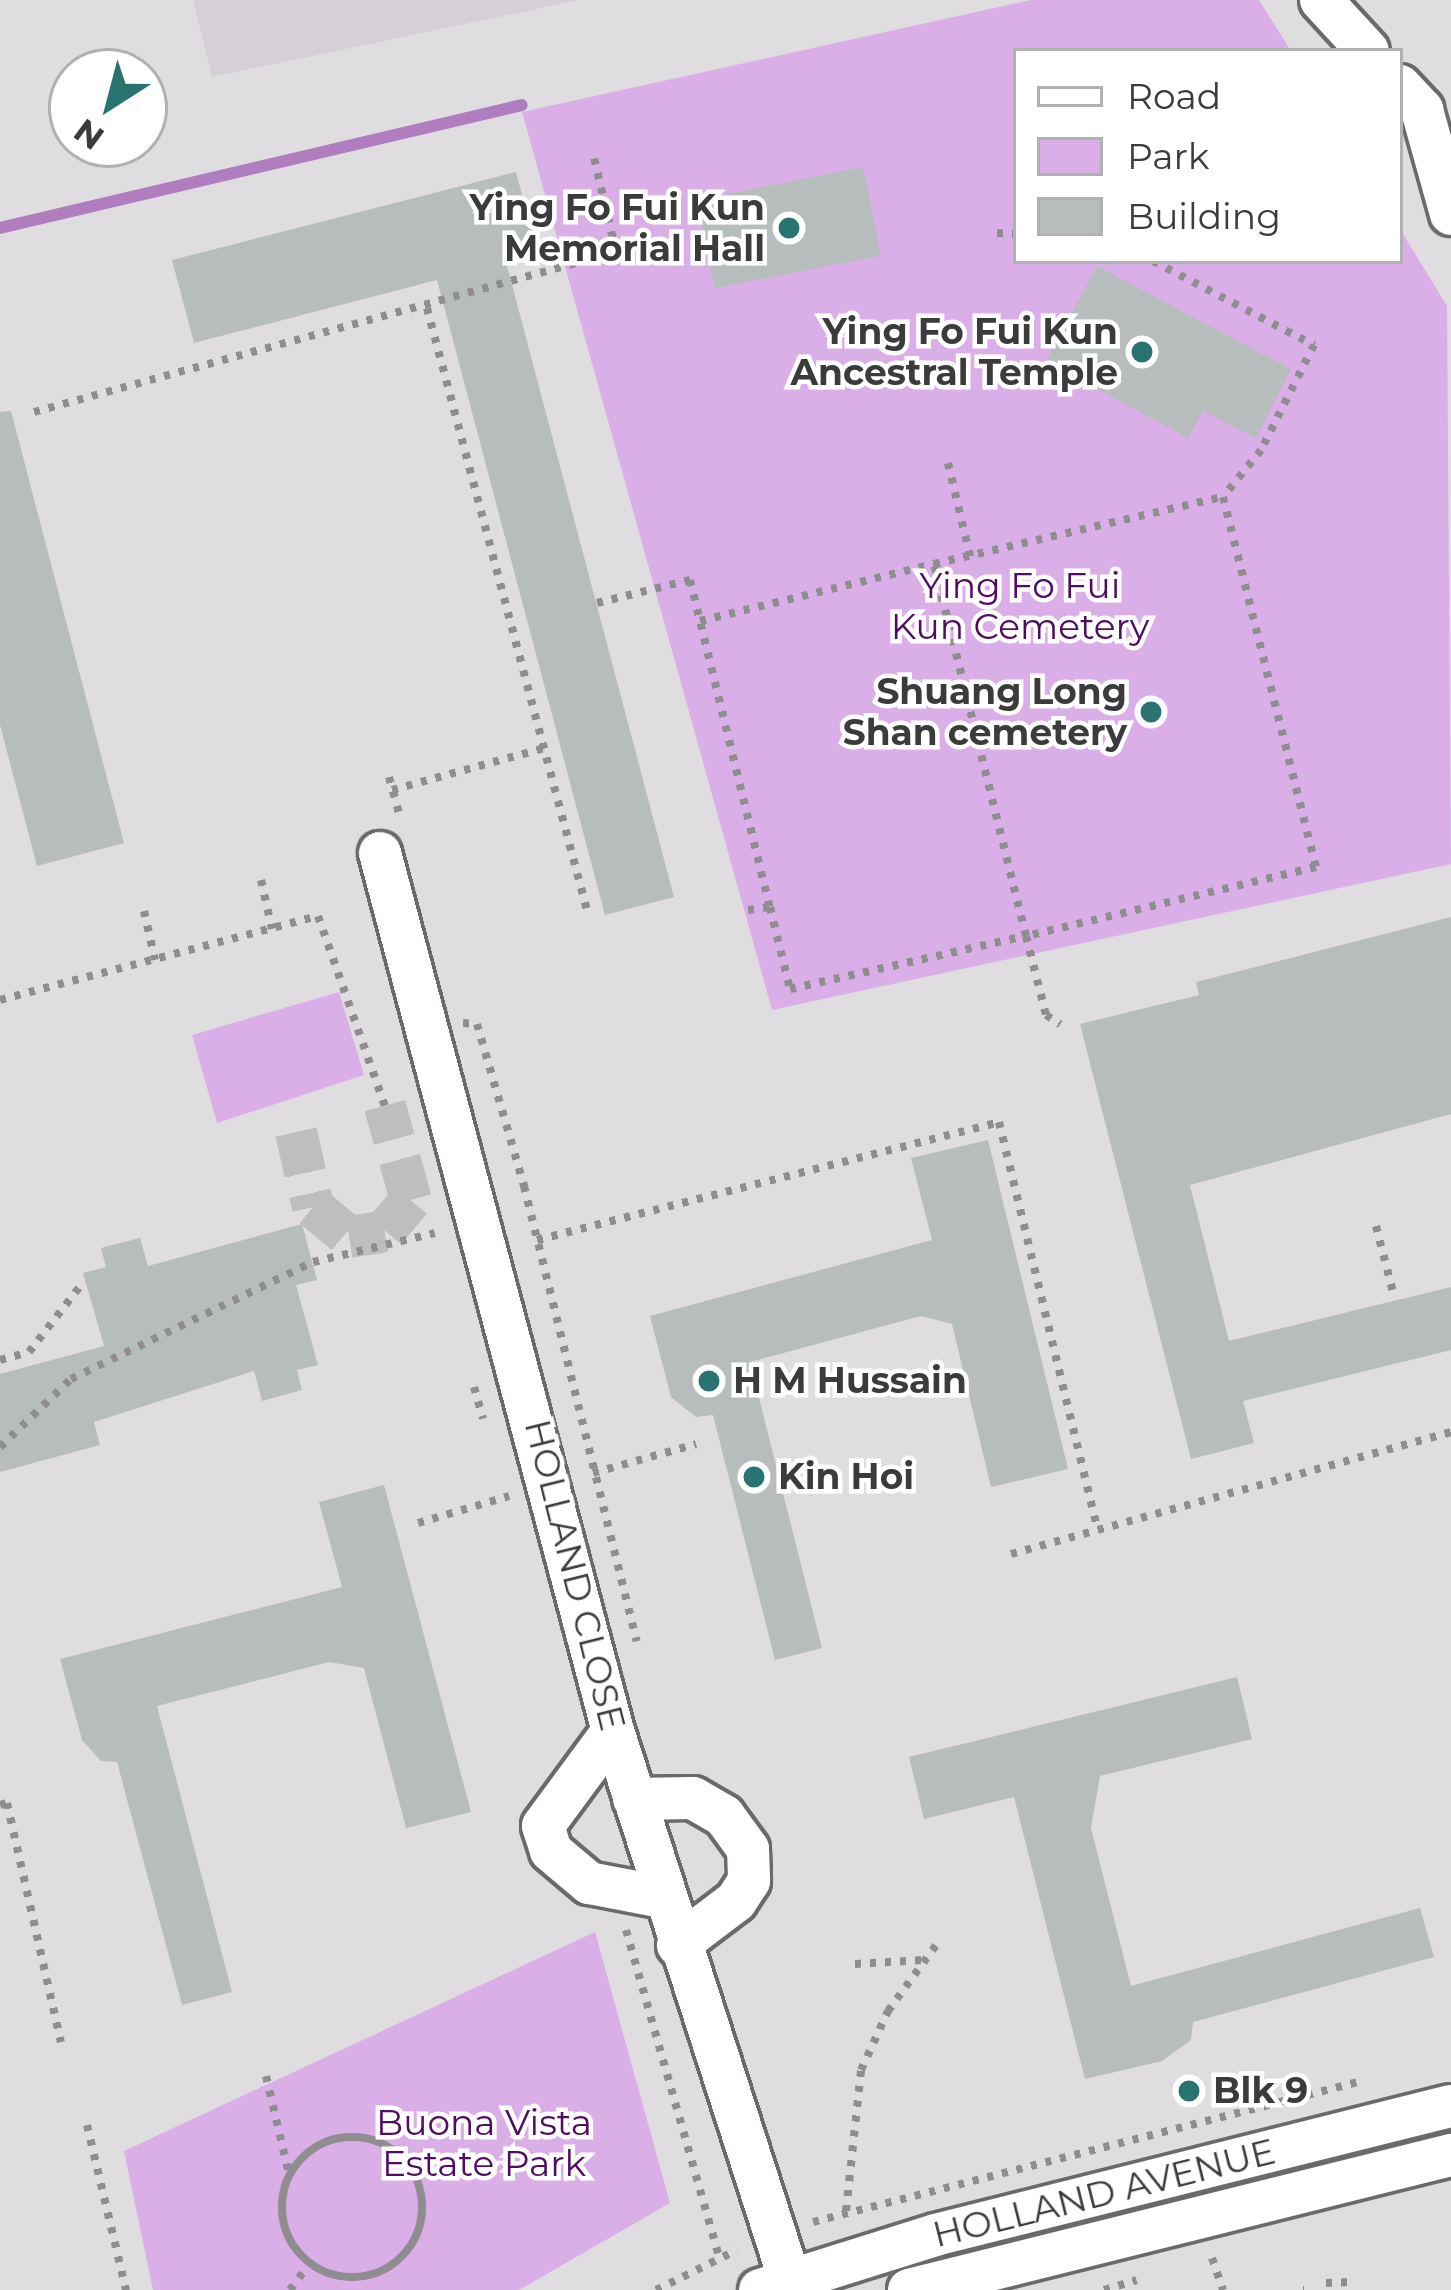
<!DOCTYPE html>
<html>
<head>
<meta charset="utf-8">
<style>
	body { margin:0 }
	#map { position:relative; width:1451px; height:2290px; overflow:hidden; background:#e0dde1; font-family:Montserrat,sans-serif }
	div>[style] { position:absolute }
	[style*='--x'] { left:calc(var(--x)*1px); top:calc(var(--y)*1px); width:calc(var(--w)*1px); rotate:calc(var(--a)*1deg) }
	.built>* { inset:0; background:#d6cfd8 }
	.green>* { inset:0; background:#daaee7 }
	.stream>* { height:12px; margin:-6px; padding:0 6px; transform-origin:6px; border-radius:6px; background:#b07dbf }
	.building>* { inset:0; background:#b7bdbc }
	.minor-tunnel>* { height:42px; margin-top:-21px; transform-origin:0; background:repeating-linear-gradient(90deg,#bfbdc0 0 42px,transparent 0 63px) }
	.path>* { height:8px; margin-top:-4px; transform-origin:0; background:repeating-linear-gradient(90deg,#8f8d8f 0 6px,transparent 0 15px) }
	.path>.ring { margin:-4px; padding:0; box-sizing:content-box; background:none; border:8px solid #8f8d8f; border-radius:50% }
	.roads { filter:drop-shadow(3px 0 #6b696c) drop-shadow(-3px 0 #6b696c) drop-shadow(0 3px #6b696c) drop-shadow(0 -3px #6b696c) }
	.minor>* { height:42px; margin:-21px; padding:0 21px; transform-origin:21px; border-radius:21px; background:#fff }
	.dots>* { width:33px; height:33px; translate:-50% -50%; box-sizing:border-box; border:6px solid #fff; border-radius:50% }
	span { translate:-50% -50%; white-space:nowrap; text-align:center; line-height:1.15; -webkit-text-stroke:9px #fff; paint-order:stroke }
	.poi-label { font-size:36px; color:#3c3b3c; font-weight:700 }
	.right { translate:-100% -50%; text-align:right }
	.left { translate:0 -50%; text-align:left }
	.park-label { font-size:36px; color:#4f0d60 }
	.street-label { font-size:36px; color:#3c3b3c }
	.legend { position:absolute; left:1013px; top:48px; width:390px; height:216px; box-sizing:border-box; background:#fff; border:3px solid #b1b1b1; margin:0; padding:15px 21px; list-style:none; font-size:36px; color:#3c3b3c }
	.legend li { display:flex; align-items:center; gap:24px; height:60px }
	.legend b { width:60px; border:3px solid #b1b1b1 }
	.north { position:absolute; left:48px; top:48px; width:120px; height:120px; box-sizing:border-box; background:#fff; border:3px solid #b1b1b1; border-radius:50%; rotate:216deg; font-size:33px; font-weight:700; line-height:48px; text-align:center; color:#3c3b3c }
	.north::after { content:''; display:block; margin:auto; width:42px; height:54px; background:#297370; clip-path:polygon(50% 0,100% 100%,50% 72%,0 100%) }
</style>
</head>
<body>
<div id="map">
	<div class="built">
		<div style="clip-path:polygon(193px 0,579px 0,212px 77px)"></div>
	</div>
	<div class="green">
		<div style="clip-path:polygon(1031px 0,1259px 0,1291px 51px,1016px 51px,1016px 261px,1400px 261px,1400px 229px,1447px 306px,1451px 864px,772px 1010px,522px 112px)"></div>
		<div style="clip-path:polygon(339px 992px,364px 1075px,217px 1123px,192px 1035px)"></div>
		<div style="clip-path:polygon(595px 1932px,670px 2203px,519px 2290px,153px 2290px,124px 2151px)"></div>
	</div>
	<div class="stream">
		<div style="--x:0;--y:228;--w:536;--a:-13.26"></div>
	</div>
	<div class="building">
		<div style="clip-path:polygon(863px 167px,881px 256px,715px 288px,697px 200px)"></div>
		<div style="clip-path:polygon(516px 172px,538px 254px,506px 262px,674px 897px,605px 915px,437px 280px,194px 343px,172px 260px)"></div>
		<div style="clip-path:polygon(1097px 266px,1291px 369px,1256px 438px,1203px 411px,1188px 438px,1046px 361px)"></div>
		<div style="clip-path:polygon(11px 411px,124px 843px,37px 866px,0 725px,0 412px)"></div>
		<div style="clip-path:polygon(1451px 917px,1451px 1114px,1190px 1185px,1229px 1341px,1451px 1287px,1451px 1350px,1243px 1401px,1254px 1443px,1191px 1459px,1080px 1024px,1199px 995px,1196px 982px)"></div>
		<div style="clip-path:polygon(988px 1140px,1068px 1469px,991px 1487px,952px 1324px,921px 1316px,750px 1362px,822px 1648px,775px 1660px,713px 1415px,696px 1417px,671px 1397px,650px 1316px,932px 1240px,911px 1158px)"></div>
		<div style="clip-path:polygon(302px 1224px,317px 1280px,296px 1285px,318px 1365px,297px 1370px,302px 1390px,262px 1401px,254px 1371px,94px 1422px,100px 1445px,0 1472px,0 1374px,104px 1346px,83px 1273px,106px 1267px,101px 1248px,140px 1238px,148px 1266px)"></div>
		<div style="clip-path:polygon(384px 1485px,471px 1812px,406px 1828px,364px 1668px,329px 1662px,157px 1706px,232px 1992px,182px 2005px,117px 1762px,101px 1761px,82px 1740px,60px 1659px,342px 1587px,319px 1502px)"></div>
		<div style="clip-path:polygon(1237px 1677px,1252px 1739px,1100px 1776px,1091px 1828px,1131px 1986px,1420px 1908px,1434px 1957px,1193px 2022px,1191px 2040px,1162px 2061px,1085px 2079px,1014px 1797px,924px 1819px,909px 1757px)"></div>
	</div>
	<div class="minor-tunnel">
		<div style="--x:296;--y:1132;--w:77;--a:77.2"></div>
		<div style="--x:313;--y:1207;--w:47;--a:39.8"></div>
		<div style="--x:349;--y:1237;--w:36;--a:-9"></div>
		<div style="--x:385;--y:1231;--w:40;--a:-50"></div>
		<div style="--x:411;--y:1200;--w:98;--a:-105.5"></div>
	</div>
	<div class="path">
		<div style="--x:997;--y:233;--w:19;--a:3"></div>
		<div style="--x:1153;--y:261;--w:182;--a:27.6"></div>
		<div style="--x:1314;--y:345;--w:118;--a:116.8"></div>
		<div style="--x:1261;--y:450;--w:60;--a:129"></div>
		<div style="--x:427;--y:308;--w:623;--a:75.12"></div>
		<div style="--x:34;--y:412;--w:604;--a:-15.37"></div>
		<div style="--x:616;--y:252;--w:102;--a:-103.1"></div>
		<div style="--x:948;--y:463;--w:96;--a:76.7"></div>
		<div style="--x:597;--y:603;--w:96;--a:-13.9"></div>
		<div style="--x:690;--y:580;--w:337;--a:76.3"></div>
		<div style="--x:700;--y:621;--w:241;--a:-13.7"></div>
		<div style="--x:934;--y:564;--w:297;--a:-13.1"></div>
		<div style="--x:1223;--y:497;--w:382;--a:75.9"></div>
		<div style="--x:1316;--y:867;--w:298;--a:166.6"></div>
		<div style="--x:1026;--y:936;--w:383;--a:-103.9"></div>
		<div style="--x:389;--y:777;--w:41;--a:74.6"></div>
		<div style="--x:392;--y:790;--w:158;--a:-15.4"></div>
		<div style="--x:261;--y:880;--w:50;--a:77.3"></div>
		<div style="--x:748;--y:910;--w:22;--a:-8"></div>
		<div style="--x:770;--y:907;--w:84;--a:76.3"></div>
		<div style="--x:790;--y:989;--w:242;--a:-12.7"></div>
		<div style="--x:1026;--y:936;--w:81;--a:75.8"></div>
		<div style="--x:1046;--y:1015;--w:17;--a:33"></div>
		<div style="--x:144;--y:911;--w:50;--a:77.3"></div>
		<div style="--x:0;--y:1000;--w:329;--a:-14.8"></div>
		<div style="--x:318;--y:916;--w:201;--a:70.6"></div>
		<div style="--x:463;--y:1023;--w:14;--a:4"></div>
		<div style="--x:477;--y:1024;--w:169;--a:73.8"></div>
		<div style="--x:524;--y:1186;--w:469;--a:76.1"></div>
		<div style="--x:1376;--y:1226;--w:68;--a:75.6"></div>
		<div style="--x:537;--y:1240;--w:477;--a:-14.3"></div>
		<div style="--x:999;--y:1122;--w:420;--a:76.4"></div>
		<div style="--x:0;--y:1360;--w:30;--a:-15"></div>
		<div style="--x:29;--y:1352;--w:85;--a:-52.2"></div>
		<div style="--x:474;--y:1387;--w:33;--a:74"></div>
		<div style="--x:0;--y:1447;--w:98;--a:-43.8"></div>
		<div style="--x:71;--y:1379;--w:269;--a:-25.8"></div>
		<div style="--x:313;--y:1262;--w:125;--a:-13.4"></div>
		<div style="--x:593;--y:1473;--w:107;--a:-15.7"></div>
		<div style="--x:418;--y:1523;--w:95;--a:-16.5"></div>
		<div style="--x:1011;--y:1554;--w:457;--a:-15.5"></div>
		<div style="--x:0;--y:1805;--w:7;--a:-16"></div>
		<div style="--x:7;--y:1803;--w:245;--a:77.3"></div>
		<div style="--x:626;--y:1930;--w:340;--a:74.1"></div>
		<div style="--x:855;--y:1964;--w:68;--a:-3.4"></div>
		<div style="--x:266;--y:2076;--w:97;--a:76.8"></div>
		<div style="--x:87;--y:2125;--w:170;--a:76.7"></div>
		<div class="ring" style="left:282px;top:2137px;width:132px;height:132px"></div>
		<div style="--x:846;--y:2211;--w:142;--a:-83.9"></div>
		<div style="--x:861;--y:2070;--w:65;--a:-65.4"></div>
		<div style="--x:888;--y:2011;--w:87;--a:-53.9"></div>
		<div style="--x:813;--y:2222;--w:567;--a:-14.4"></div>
		<div style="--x:1212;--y:2258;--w:34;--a:71"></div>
		<div style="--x:1326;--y:2283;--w:26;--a:-2"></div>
		<div style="--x:290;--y:2290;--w:31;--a:-54"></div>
		<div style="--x:656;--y:2290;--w:90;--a:-26.3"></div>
		<div style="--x:1104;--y:2290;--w:34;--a:-17"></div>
		<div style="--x:1303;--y:2290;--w:1;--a:0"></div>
	</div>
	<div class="roads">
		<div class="minor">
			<div style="--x:1321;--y:0;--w:69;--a:47.3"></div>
			<div style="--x:1400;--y:86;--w:33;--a:47"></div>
			<div style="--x:1422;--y:110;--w:108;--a:74.4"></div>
			<div style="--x:380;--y:853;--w:908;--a:75.14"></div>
			<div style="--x:613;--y:1731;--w:587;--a:72.15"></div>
			<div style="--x:613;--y:1731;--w:118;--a:126.4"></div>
			<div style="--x:543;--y:1826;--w:26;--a:72"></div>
			<div style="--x:551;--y:1851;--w:50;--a:40.1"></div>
			<div style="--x:589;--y:1883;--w:74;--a:10.9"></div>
			<div style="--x:634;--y:1799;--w:59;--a:-1"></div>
			<div style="--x:693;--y:1798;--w:36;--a:30"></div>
			<div style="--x:724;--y:1816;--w:41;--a:54"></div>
			<div style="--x:748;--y:1849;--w:32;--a:88"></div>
			<div style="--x:749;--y:1881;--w:24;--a:123"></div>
			<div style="--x:736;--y:1901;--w:73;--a:142.8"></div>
			<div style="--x:760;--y:2290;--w:183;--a:-17.4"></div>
			<div style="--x:935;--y:2235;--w:532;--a:-14.04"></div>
			<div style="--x:909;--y:2290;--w:559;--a:-13.99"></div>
		</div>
	</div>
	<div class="dots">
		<div style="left:789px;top:228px;background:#297370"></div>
		<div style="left:1142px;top:352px;background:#297370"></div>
		<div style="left:1151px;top:712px;background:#297370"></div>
		<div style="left:709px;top:1381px;background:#297370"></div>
		<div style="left:754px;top:1477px;background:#297370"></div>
		<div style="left:1189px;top:2091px;background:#297370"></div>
	</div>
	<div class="poi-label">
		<span class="right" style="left:765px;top:228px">Ying Fo Fui Kun<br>Memorial Hall</span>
		<span class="right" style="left:1118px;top:352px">Ying Fo Fui Kun<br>Ancestral Temple</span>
		<span class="right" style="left:1127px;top:712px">Shuang Long<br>Shan cemetery</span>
		<span class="left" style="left:733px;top:1381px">H M Hussain</span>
		<span class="left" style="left:778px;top:1477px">Kin Hoi</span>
		<span class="left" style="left:1213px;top:2091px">Blk 9</span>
	</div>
	<div class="park-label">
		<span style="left:1020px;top:606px">Ying Fo Fui<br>Kun Cemetery</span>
		<span style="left:484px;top:2143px">Buona Vista<br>Estate Park</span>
	</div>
	<div class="street-label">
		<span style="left:575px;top:1575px;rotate:76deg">HOLLAND CLOSE</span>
		<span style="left:1104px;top:2193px;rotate:-14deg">HOLLAND AVENUE</span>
	</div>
	<ul class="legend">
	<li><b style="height:15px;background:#fff"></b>Road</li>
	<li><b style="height:33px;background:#daaee7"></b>Park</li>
	<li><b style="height:33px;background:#b7bdbc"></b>Building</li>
	</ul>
	<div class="north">N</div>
</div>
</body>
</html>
